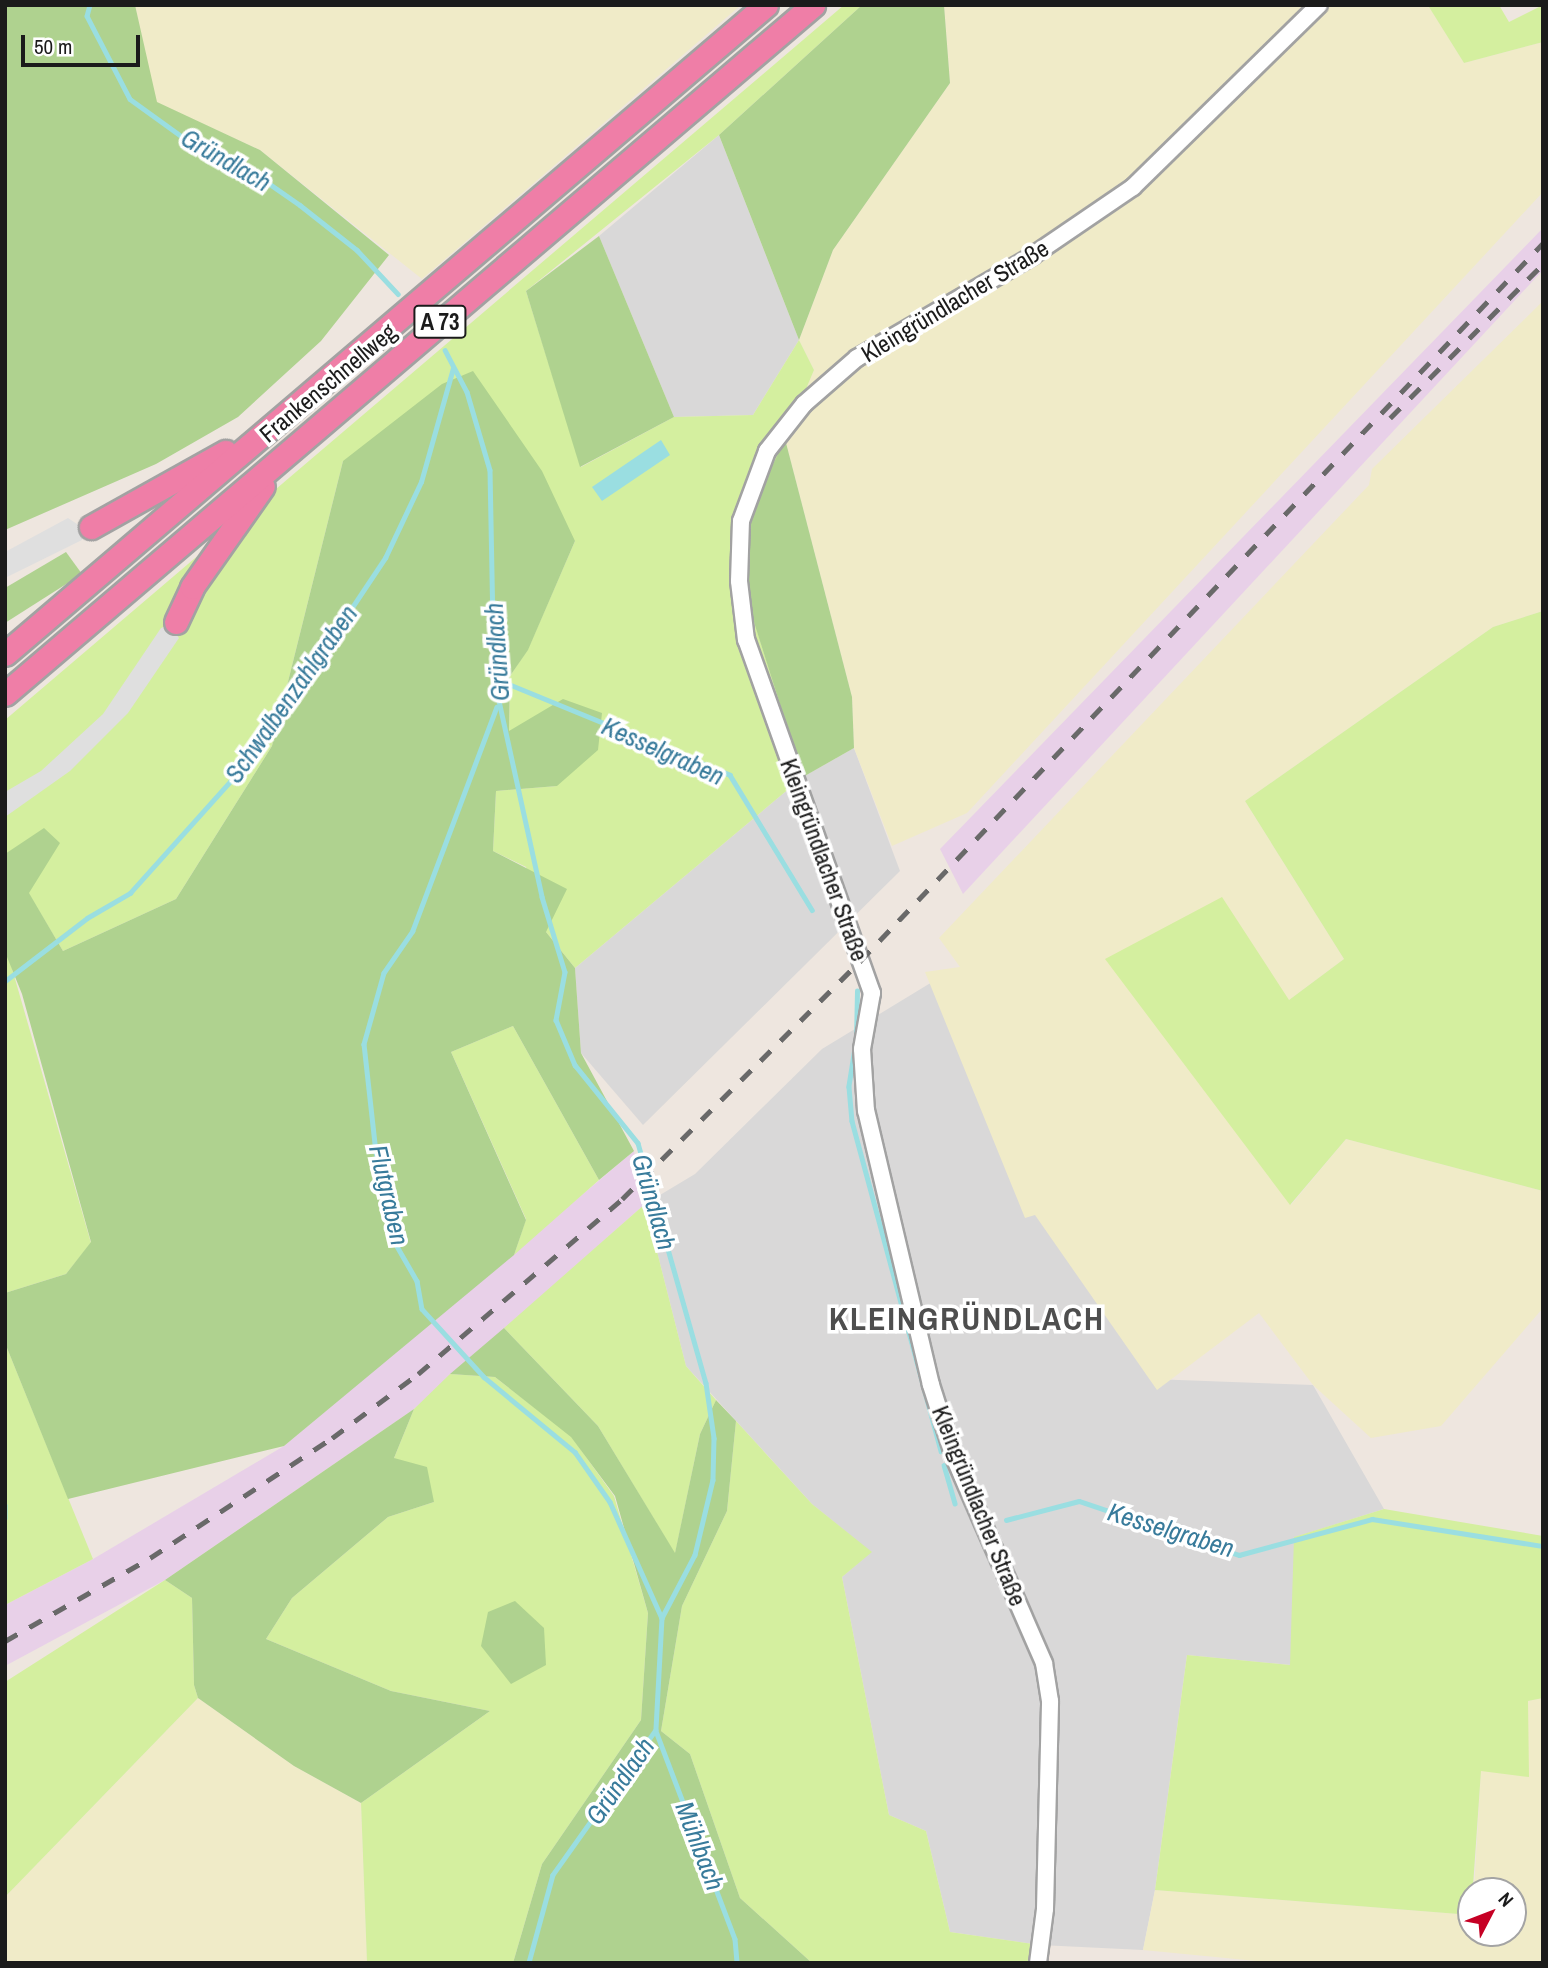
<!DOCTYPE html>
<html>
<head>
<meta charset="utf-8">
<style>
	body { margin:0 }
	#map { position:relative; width:1548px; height:1968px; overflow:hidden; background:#eee6df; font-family:"Archivo Narrow",sans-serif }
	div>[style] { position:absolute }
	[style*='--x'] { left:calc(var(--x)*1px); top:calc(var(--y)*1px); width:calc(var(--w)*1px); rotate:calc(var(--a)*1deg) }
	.residential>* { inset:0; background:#d9d8d8 }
	.industrial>* { inset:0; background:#e8d0e8 }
	.farmland>* { inset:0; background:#f0ebc8 }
	.grass>* { inset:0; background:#d4ef9f }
	.forest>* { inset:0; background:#afd28f }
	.parking>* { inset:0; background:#dfdfdf }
	.water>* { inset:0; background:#9adee1 }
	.stream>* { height:4.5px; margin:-2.25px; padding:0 2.25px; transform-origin:2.25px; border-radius:2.25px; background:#9adee1 }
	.roads { filter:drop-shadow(2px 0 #a2a2a2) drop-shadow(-2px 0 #a2a2a2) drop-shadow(0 2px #a2a2a2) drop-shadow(0 -2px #a2a2a2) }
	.tertiary>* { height:16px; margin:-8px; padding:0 8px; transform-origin:8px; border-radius:8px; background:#fff }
	.motorway>* { height:23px; margin:-11.5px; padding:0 11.5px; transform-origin:11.5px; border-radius:11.5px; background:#ef7ea7 }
	.rail>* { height:4.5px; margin-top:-2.25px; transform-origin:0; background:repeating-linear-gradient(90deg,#696969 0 14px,transparent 0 28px) }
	span { translate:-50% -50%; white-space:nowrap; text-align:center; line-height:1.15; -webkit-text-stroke:7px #fff; paint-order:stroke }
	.shield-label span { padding:2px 5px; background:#fff; border:2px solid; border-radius:5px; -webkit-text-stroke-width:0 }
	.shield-label { font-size:23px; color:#1b1b1b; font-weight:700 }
	.street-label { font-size:24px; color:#1b1b1b }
	.water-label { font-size:26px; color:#387b9b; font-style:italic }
	.district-label { font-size:32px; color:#4e4e4e; font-weight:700; letter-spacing:2px }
	.frame { position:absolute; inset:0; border:7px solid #1b1b1b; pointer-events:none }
	.north { position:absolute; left:1457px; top:1877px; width:70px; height:70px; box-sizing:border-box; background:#fff; border:2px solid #a4a4a4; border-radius:50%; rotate:48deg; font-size:19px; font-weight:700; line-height:28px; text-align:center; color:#1b1b1b }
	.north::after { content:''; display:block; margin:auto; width:24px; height:32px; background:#c60024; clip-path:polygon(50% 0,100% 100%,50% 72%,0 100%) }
	.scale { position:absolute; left:21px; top:35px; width:119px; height:32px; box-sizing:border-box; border:4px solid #1b1b1b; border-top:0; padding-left:9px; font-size:21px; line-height:24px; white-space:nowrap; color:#1b1b1b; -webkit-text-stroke:5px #fff; paint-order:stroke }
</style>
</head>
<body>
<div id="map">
	<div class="residential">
		<div style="clip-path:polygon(719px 135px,799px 340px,753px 415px,674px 417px,599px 236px)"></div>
		<div style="clip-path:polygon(854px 748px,900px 871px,643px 1125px,581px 1053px,575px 968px,803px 777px)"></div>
		<div style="clip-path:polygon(942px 976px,1152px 1379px,1313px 1385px,1384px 1509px,1295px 1537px,1291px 1665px,1187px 1655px,1155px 1890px,1143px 1950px,1040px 1945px,950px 1932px,926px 1831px,889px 1815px,842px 1577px,871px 1552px,812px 1504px,686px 1366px,645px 1204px,695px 1174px,822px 1049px)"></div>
	</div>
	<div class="industrial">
		<div style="clip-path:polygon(1543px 228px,1543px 270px,963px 894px,940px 849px)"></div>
		<div style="clip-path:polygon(634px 1151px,645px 1204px,414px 1409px,165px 1580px,5px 1666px,5px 1605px,93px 1559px,284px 1446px)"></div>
	</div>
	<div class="farmland">
		<div style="clip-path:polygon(135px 5px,741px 5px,422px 279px,260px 150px,156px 102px)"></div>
		<div style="clip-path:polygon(944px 5px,1428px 5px,1464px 63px,1543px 42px,1543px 192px,967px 813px,892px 846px,854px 748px,852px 697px,785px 439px,814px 370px,799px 340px,833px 250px,950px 83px)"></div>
		<div style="clip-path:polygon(1543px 301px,1543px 611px,1493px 627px,1245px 801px,1344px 959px,1289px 1000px,1291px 1205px,1346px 1139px,1543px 1191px,1543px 1308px,1441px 1426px,1371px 1438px,1313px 1385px,1259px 1313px,1157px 1390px,1035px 1215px,1025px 1218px,925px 972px,960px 967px,939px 938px,1369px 485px,1372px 469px)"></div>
		<div style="clip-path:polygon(198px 1698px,294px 1766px,361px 1803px,367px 1963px,5px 1963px,5px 1897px)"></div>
		<div style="clip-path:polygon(1543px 1698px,1543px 1963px,1276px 1963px,1143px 1950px,1155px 1890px,1471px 1915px,1471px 1933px,1513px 1933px,1513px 1891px,1474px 1891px,1481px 1770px,1528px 1701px)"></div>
	</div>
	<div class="grass">
		<div style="clip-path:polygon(844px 5px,862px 5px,719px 135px,526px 291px,581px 467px,674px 417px,753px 415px,799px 340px,814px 370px,785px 439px,746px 596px,803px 777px,575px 968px,546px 932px,526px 867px,493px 851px,496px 791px,557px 786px,509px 732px,510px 676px,528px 649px,575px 541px,343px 461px,272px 746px,176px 899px,63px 951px,5px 854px,5px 720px)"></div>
		<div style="clip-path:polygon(1499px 5px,1509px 22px,1543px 5px,1543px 42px,1464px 63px,1429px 7px)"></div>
		<div style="clip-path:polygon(1543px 611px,1543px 1191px,1346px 1139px,1290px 1205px,1105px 959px,1222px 897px,1289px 1000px,1344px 959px,1245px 801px,1493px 627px)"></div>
		<div style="clip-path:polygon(7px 951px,91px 1243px,66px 1274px,5px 1293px)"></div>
		<div style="clip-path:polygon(513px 1026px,599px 1180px,514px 1255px,526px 1219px,451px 1052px)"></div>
		<div style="clip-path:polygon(645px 1204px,686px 1366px,716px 1400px,700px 1434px,675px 1554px,598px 1426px,504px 1328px)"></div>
		<div style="clip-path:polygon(5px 1343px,93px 1559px,5px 1605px)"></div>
		<div style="clip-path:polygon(450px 1374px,495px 1377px,571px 1436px,614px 1496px,648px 1613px,641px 1720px,542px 1864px,513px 1963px,367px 1963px,361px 1803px,490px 1711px,391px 1691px,266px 1639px,292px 1598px,388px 1517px,434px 1502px,394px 1458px,414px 1409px)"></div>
		<div style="clip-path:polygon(736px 1421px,812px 1504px,872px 1552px,842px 1577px,889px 1815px,926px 1831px,950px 1932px,1040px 1945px,1035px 1963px,812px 1963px,740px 1898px,690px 1754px,661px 1731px,682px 1606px,727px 1511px)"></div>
		<div style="clip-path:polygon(1384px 1509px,1543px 1536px,1543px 1698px,1528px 1701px,1529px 1777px,1481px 1771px,1471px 1915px,1155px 1890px,1187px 1655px,1290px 1665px,1294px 1537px)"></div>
		<div style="clip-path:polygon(165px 1580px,192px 1598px,194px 1685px,198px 1698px,5px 1897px,5px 1682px)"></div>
	</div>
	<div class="forest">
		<div style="clip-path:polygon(5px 5px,135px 5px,157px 102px,260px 150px,389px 255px,321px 341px,238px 417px,156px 464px,5px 530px)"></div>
		<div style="clip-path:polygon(862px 5px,944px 5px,950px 83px,833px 250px,799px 340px,719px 135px)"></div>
		<div style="clip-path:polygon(599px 236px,674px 417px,580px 467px,526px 291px)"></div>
		<div style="clip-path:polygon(473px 371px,542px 471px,575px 541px,528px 650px,510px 676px,509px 731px,563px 699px,602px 713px,598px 750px,557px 786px,496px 791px,493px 851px,567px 889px,546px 932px,575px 968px,581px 1053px,634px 1151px,599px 1180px,513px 1026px,451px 1052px,526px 1220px,514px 1255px,284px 1446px,68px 1499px,5px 1343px,5px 1293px,66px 1274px,91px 1242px,22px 994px,5px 952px,5px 854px,44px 828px,60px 843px,29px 893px,63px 951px,176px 899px,272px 746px,343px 461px,442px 384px)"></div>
		<div style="clip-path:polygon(785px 439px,852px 697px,854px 748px,803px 777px,746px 597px,749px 515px)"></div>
		<div style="clip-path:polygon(66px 552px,82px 574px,5px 623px,5px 588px)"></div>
		<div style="clip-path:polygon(504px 1328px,598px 1426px,675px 1553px,700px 1434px,716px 1400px,736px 1421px,727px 1511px,682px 1606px,661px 1731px,690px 1754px,740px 1898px,812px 1963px,513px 1963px,542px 1864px,641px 1720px,648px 1613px,615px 1496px,571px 1437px,495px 1377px,450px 1374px)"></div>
		<div style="clip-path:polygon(414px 1409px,394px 1458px,427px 1467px,434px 1502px,388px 1517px,292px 1598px,266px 1639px,391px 1691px,490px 1711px,361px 1803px,294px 1766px,198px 1698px,194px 1685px,192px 1598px,165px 1580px)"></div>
		<div style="clip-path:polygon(515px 1601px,544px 1628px,546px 1665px,511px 1684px,481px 1646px,488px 1612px)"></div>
	</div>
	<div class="parking">
		<div style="clip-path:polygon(68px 518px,86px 530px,82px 540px,5px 578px,5px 552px)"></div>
		<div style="clip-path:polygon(169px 625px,179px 638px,128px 713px,70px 771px,5px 817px,5px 792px,41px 771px,103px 714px,161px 628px)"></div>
	</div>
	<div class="water">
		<div style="clip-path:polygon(661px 440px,670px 455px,602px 501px,592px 487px)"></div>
	</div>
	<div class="stream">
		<div style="--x:90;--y:5;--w:11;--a:105"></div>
		<div style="--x:87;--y:16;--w:93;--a:62.6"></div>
		<div style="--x:130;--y:99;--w:67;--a:35.8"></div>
		<div style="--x:184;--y:138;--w:54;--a:22.8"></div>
		<div style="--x:234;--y:159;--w:80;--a:34.9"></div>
		<div style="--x:300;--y:205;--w:73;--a:38.3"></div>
		<div style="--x:357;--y:250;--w:60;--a:47"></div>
		<div style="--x:445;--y:350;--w:47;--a:62.4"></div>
		<div style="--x:467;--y:392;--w:81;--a:73.6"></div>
		<div style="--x:490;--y:470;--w:208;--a:88.9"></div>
		<div style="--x:494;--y:678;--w:224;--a:77.6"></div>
		<div style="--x:542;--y:897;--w:78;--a:73"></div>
		<div style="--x:565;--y:972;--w:49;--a:100.6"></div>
		<div style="--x:556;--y:1020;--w:49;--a:67.1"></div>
		<div style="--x:575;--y:1065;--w:100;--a:51.1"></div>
		<div style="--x:638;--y:1143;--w:249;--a:74.2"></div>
		<div style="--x:706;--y:1383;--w:56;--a:81.7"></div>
		<div style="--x:714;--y:1438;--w:42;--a:91.4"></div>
		<div style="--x:713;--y:1480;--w:77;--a:103.5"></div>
		<div style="--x:695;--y:1555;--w:71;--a:117.6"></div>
		<div style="--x:662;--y:1618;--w:112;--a:93.1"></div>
		<div style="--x:656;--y:1730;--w:178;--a:125.4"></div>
		<div style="--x:553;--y:1875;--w:91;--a:105.3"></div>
		<div style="--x:494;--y:678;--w:255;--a:22.3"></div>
		<div style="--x:730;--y:775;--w:158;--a:58.7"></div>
		<div style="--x:497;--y:707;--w:239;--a:110.6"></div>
		<div style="--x:413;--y:931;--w:51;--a:124.6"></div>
		<div style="--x:384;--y:973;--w:74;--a:105.7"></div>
		<div style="--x:364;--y:1044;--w:109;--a:83.7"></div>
		<div style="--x:376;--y:1152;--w:91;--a:78.6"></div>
		<div style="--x:394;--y:1241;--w:46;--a:60.1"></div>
		<div style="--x:417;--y:1281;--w:28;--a:80"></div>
		<div style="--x:422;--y:1309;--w:92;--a:47.6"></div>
		<div style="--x:484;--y:1377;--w:118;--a:39.5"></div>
		<div style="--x:575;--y:1452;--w:61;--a:55"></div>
		<div style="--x:610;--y:1502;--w:127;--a:65.9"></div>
		<div style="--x:5;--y:981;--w:103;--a:-37.5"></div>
		<div style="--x:87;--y:918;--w:50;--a:-30.2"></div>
		<div style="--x:130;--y:893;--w:184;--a:-48.1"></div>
		<div style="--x:253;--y:756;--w:238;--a:-56.3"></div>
		<div style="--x:385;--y:558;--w:84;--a:-64.7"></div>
		<div style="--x:421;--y:482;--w:118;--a:-74.3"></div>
		<div style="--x:856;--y:1039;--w:48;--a:-88.8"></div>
		<div style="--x:855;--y:1048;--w:39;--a:99"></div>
		<div style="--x:849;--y:1087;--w:34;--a:85"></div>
		<div style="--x:852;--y:1121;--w:342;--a:74.9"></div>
		<div style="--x:944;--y:1465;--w:40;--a:74"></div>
		<div style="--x:5;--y:1505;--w:13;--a:90"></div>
		<div style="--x:1006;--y:1520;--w:75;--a:-14.6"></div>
		<div style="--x:1079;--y:1501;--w:169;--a:18.6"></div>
		<div style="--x:1239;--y:1555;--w:138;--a:-15.1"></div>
		<div style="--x:1372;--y:1519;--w:173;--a:9"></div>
		<div style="--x:656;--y:1731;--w:222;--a:69.2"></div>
		<div style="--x:735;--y:1939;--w:24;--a:85"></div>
	</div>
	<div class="roads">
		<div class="tertiary">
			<div style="--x:1038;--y:1963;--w:54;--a:-82.6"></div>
			<div style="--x:1045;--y:1909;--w:208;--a:-88.6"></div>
			<div style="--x:1050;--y:1701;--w:38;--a:-99"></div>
			<div style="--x:1044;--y:1663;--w:225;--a:-113.6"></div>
			<div style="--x:954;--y:1457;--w:76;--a:-107.7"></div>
			<div style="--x:931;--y:1385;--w:282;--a:-103.3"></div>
			<div style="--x:866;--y:1111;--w:62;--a:-93.7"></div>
			<div style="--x:862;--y:1049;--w:57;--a:-79.9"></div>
			<div style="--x:872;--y:993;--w:375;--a:-109.6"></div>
			<div style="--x:746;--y:640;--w:59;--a:-96.8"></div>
			<div style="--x:739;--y:581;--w:60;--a:-88.1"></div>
			<div style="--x:741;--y:521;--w:75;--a:-69.6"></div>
			<div style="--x:767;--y:451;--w:60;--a:-51.8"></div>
			<div style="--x:804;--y:404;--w:70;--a:-41"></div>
			<div style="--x:857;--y:358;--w:203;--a:-30.2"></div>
			<div style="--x:1032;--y:256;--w:122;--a:-34.3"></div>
			<div style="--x:1133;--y:187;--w:260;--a:-44.4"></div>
		</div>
		<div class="motorway">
			<div style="--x:91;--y:527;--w:154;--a:-29.2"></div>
			<div style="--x:176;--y:622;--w:38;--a:-65"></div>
			<div style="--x:192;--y:587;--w:123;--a:-54.9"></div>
			<div style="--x:5;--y:654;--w:1000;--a:-40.46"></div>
			<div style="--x:5;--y:694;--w:1062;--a:-40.45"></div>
		</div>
	</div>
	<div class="rail">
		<div style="--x:1390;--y:418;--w:217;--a:-45.2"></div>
		<div style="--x:5;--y:1641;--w:167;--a:-29.8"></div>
		<div style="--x:150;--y:1558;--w:218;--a:-33.4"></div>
		<div style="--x:332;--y:1438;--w:107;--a:-36.7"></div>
		<div style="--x:418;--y:1374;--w:269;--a:-40.6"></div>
		<div style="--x:622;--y:1199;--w:337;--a:-45"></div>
		<div style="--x:860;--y:961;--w:991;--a:-46.43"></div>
	</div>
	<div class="shield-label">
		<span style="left:440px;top:322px">A 73</span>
	</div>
	<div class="street-label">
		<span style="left:955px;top:301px;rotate:-31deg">Kleingründlacher Straße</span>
		<span style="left:328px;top:383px;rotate:-40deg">Frankenschnellweg</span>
		<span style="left:824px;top:860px;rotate:70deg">Kleingründlacher Straße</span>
		<span style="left:979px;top:1506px;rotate:68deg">Kleingründlacher Straße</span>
	</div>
	<div class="water-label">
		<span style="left:226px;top:160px;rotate:30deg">Gründlach</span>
		<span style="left:497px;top:652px;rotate:-94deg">Gründlach</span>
		<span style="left:291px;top:694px;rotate:-55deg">Schwalbenzahlgraben</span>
		<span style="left:663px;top:751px;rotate:24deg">Kesselgraben</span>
		<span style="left:389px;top:1195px;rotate:77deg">Flutgraben</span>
		<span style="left:654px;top:1202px;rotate:74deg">Gründlach</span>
		<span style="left:1171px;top:1530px;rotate:17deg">Kesselgraben</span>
		<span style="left:620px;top:1781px;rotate:-55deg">Gründlach</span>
		<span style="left:700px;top:1846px;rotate:69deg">Mühlbach</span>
	</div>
	<div class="district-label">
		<span style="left:967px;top:1319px">KLEINGRÜNDLACH</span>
	</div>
	<div class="frame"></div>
	<div class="north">N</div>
	<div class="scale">50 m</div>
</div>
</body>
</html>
